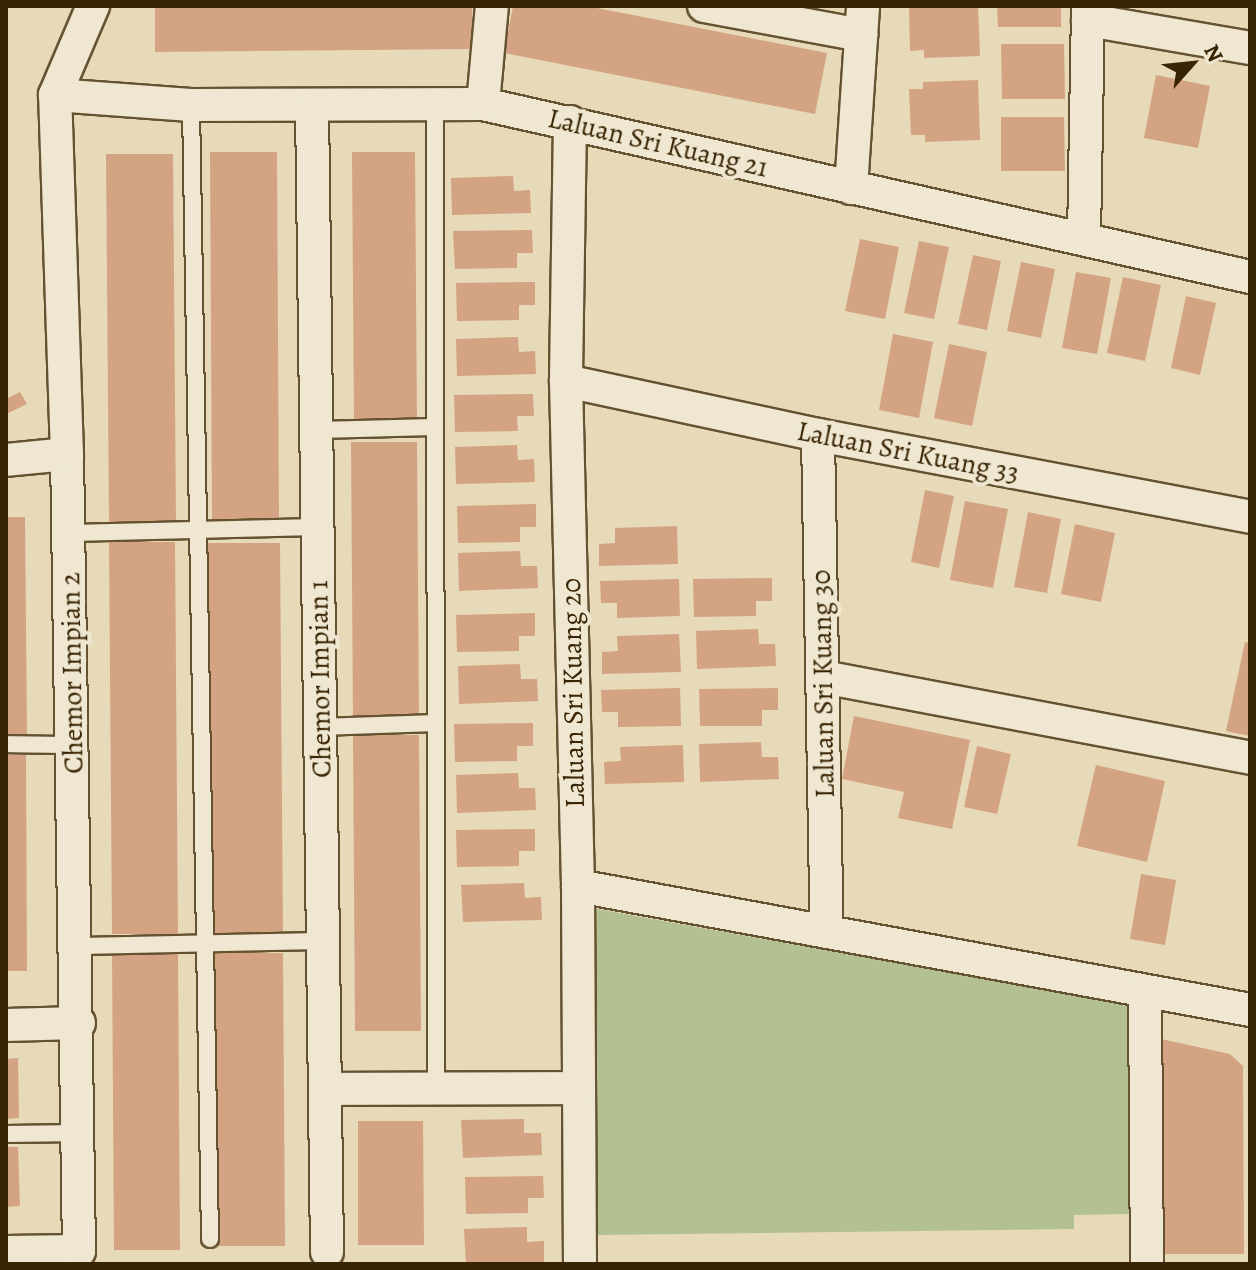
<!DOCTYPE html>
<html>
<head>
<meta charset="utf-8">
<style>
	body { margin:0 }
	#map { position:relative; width:1256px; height:1270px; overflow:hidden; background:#e7dab8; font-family:Alegreya,serif }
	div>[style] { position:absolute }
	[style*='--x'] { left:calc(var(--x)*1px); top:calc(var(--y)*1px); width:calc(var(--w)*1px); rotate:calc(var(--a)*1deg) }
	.green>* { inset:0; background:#b3c091 }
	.building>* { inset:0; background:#d4a383 }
	.roads { filter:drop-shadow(2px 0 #645230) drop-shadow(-2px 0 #645230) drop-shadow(0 2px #645230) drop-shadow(0 -2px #645230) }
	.service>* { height:16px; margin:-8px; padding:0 8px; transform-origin:8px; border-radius:8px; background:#efe7d1 }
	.minor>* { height:32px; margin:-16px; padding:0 16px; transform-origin:16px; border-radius:16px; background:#efe7d1 }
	span { translate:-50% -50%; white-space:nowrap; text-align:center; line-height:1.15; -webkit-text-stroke:8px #efe7d1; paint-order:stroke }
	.street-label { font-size:28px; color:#392403 }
	.frame { position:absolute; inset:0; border:8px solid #392403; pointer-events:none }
	.north { position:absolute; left:1152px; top:24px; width:80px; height:80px; -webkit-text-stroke:6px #efe7d1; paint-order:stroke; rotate:63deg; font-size:22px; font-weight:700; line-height:32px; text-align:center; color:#392403 }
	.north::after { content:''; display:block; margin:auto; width:28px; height:36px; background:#392403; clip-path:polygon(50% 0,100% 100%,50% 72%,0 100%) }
</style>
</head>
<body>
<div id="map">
	<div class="green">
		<div style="clip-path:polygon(592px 908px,1132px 1006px,1132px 1214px,1074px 1215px,1074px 1229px,597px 1235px)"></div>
	</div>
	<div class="building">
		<div style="clip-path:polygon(155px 6px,472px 6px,473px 49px,155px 52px)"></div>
		<div style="clip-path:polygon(513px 6px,587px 6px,827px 53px,815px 114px,504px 53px)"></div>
		<div style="clip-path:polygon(909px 6px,978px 6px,980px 56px,924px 58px,924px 50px,910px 51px)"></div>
		<div style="clip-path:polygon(997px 6px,1061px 6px,1061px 27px,998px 27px)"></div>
		<div style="clip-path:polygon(1001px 44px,1064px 44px,1065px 99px,1002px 99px)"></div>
		<div style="clip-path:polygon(1156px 75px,1210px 86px,1198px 148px,1144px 138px)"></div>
		<div style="clip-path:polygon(978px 80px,980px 140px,925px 142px,925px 135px,911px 135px,909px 89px,923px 89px,923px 82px)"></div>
		<div style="clip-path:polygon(1001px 117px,1064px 117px,1065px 171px,1001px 171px)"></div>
		<div style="clip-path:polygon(210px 152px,277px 152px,279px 521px,212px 521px)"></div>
		<div style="clip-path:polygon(352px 152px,415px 152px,417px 423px,354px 423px)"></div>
		<div style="clip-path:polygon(106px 154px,173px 154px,176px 522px,109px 522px)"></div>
		<div style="clip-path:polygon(513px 176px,514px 191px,530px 190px,531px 213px,452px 215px,451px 178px)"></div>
		<div style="clip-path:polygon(532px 230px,533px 253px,517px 253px,517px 268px,455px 269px,453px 231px)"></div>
		<div style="clip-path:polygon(860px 239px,899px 247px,885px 319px,845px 311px)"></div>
		<div style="clip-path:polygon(919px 241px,949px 247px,934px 319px,904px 313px)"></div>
		<div style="clip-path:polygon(973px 255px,1001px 261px,987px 330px,958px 324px)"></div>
		<div style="clip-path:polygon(1021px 262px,1055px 269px,1041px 338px,1007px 331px)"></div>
		<div style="clip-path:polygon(1076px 272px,1111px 278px,1097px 354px,1062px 348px)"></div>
		<div style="clip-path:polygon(1123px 277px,1161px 285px,1145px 361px,1107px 353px)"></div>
		<div style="clip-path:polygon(535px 282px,535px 305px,519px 305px,519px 320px,457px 321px,456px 283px)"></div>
		<div style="clip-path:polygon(1186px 296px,1216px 303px,1200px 375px,1171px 368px)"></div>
		<div style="clip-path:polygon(893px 334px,933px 342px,919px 418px,879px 410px)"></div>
		<div style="clip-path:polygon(518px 337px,519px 352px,535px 351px,536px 374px,457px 376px,456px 339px)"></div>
		<div style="clip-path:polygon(949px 344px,987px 352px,972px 426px,934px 418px)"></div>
		<div style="clip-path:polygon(20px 392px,27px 404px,6px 414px,6px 393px,8px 398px)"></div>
		<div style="clip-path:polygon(533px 394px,534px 416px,517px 416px,518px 431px,455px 432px,454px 395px)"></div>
		<div style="clip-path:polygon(351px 442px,417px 442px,419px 718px,353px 719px)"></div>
		<div style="clip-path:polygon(517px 445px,518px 460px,534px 459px,535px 482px,456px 484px,455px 447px)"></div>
		<div style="clip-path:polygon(925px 490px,954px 496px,939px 568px,911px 562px)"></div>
		<div style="clip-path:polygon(965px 501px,1008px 509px,993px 588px,950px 580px)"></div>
		<div style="clip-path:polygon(536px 504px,536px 527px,520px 527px,520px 542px,458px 543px,457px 506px)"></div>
		<div style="clip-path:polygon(1028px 512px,1061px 519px,1047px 593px,1014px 587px)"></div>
		<div style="clip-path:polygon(6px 517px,25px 517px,27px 734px,6px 734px)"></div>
		<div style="clip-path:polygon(1075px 524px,1115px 533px,1101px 602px,1061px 594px)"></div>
		<div style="clip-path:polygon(677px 526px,678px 564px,599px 566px,599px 544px,615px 543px,615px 528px)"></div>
		<div style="clip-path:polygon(109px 542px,175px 542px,178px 934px,112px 934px)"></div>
		<div style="clip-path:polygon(207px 543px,280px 543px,283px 935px,210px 935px)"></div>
		<div style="clip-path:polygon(520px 551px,521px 566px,537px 566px,538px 588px,459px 591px,458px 553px)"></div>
		<div style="clip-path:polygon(772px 578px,772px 601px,756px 601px,756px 616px,694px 617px,693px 579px)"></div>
		<div style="clip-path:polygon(679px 579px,680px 616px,617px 618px,617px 603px,601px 603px,600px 581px)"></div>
		<div style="clip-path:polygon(535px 613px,535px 636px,519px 636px,519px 651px,457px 652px,456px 615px)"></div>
		<div style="clip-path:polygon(758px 629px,759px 644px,775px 644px,776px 666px,697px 669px,696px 631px)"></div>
		<div style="clip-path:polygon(679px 634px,681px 672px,602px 674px,602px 652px,618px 651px,617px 636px)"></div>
		<div style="clip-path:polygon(1245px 642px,1250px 643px,1250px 736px,1226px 731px)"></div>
		<div style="clip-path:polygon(520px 664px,521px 679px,537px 679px,538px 701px,459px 704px,458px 666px)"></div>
		<div style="clip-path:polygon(680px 688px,681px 726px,618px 727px,618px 712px,602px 712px,601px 690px)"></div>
		<div style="clip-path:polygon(778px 688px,778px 710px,762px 710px,762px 726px,700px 726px,699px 689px)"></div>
		<div style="clip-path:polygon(854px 716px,970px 740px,952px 829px,898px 818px,904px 792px,842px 779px)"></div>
		<div style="clip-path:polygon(533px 723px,533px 746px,517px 746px,517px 761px,455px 762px,454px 724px)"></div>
		<div style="clip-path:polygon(353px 735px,419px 735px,421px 1031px,355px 1031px)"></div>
		<div style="clip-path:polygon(761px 742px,762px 757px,778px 757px,779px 779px,700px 782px,699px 744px)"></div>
		<div style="clip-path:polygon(683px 745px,684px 782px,605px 784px,604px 762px,621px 761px,620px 747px)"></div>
		<div style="clip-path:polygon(977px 746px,1011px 754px,997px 814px,964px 807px)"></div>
		<div style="clip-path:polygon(6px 755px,26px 755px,27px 971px,6px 971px)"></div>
		<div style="clip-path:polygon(1096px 765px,1165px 781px,1147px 862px,1077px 846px)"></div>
		<div style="clip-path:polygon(518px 773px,519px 788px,535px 788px,536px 810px,457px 813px,456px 775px)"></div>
		<div style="clip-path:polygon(535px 829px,535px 851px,519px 851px,519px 866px,457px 867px,456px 830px)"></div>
		<div style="clip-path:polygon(1141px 874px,1176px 880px,1165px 945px,1130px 939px)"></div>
		<div style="clip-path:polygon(524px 883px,525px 898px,541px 897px,542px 920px,463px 922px,461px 885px)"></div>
		<div style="clip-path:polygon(112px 952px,178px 952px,180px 1250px,114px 1250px)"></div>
		<div style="clip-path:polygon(215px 953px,283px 953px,285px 1246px,217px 1246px)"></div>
		<div style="clip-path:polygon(1152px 1037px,1230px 1054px,1243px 1066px,1244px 1254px,1153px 1254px)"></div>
		<div style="clip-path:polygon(18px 1058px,19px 1118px,6px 1119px,6px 1059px)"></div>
		<div style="clip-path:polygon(524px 1119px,524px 1133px,541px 1133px,542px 1155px,463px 1158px,461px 1120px)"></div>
		<div style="clip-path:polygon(358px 1121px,423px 1121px,424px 1245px,358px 1245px)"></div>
		<div style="clip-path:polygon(6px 1147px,18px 1147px,20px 1206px,6px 1207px)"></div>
		<div style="clip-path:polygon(543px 1176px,544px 1198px,528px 1198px,528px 1213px,466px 1214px,465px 1177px)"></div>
		<div style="clip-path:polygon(527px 1227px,527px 1242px,544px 1241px,544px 1264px,466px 1264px,464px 1229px)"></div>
	</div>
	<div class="roads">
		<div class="service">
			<div style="--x:435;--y:103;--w:986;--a:89.94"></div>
			<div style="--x:191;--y:105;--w:1134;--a:89.04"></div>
			<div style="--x:317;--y:430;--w:118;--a:-1.5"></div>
			<div style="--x:69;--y:533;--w:249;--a:-1.4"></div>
			<div style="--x:320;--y:727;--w:116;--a:-2"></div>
			<div style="--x:6;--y:744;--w:67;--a:0.9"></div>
			<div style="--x:77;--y:946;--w:246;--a:-1.2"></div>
			<div style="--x:6;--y:1134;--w:73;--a:-0.8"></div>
		</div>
		<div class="minor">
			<div style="--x:704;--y:6;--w:160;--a:10.5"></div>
			<div style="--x:1088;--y:20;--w:164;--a:9.8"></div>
			<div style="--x:55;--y:95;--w:136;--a:4.2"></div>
			<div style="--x:191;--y:105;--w:292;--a:-0.2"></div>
			<div style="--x:483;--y:104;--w:786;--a:12.71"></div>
			<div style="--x:483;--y:104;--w:98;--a:-84.8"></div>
			<div style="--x:312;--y:106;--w:1146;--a:89.25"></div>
			<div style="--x:570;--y:122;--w:259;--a:90.9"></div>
			<div style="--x:566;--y:381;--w:505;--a:88.64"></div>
			<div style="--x:578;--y:886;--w:378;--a:89.7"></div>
			<div style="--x:851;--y:188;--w:182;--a:-86.2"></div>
			<div style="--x:1084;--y:238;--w:232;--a:-89"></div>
			<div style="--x:566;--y:381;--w:258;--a:12.1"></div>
			<div style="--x:818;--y:435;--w:440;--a:10.7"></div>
			<div style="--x:818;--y:435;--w:497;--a:89"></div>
			<div style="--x:6;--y:460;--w:61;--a:-5.6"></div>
			<div style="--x:823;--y:677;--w:435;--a:10.7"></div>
			<div style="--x:578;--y:886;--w:683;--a:10.45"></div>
			<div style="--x:1145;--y:991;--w:273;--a:89.6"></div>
			<div style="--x:6;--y:1025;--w:73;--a:-1.6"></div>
			<div style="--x:325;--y:1089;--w:254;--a:-0.2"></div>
			<div style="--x:6;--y:1252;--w:73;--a:-0.8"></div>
			<div style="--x:79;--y:1251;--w:797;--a:-90.86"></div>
			<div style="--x:67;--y:454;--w:359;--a:-91.9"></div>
			<div style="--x:55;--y:95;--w:97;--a:-66.9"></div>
		</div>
	</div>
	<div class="street-label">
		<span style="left:658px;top:143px;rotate:13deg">Laluan Sri Kuang 21</span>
		<span style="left:908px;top:452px;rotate:11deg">Laluan Sri Kuang 33</span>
		<span style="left:72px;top:673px;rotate:-91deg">Chemor Impian 2</span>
		<span style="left:320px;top:679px;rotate:-91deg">Chemor Impian 1</span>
		<span style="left:823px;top:684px;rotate:-91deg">Laluan Sri Kuang 30</span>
		<span style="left:573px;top:693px;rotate:-91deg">Laluan Sri Kuang 20</span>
	</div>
	<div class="frame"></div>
	<div class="north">N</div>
</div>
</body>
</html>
